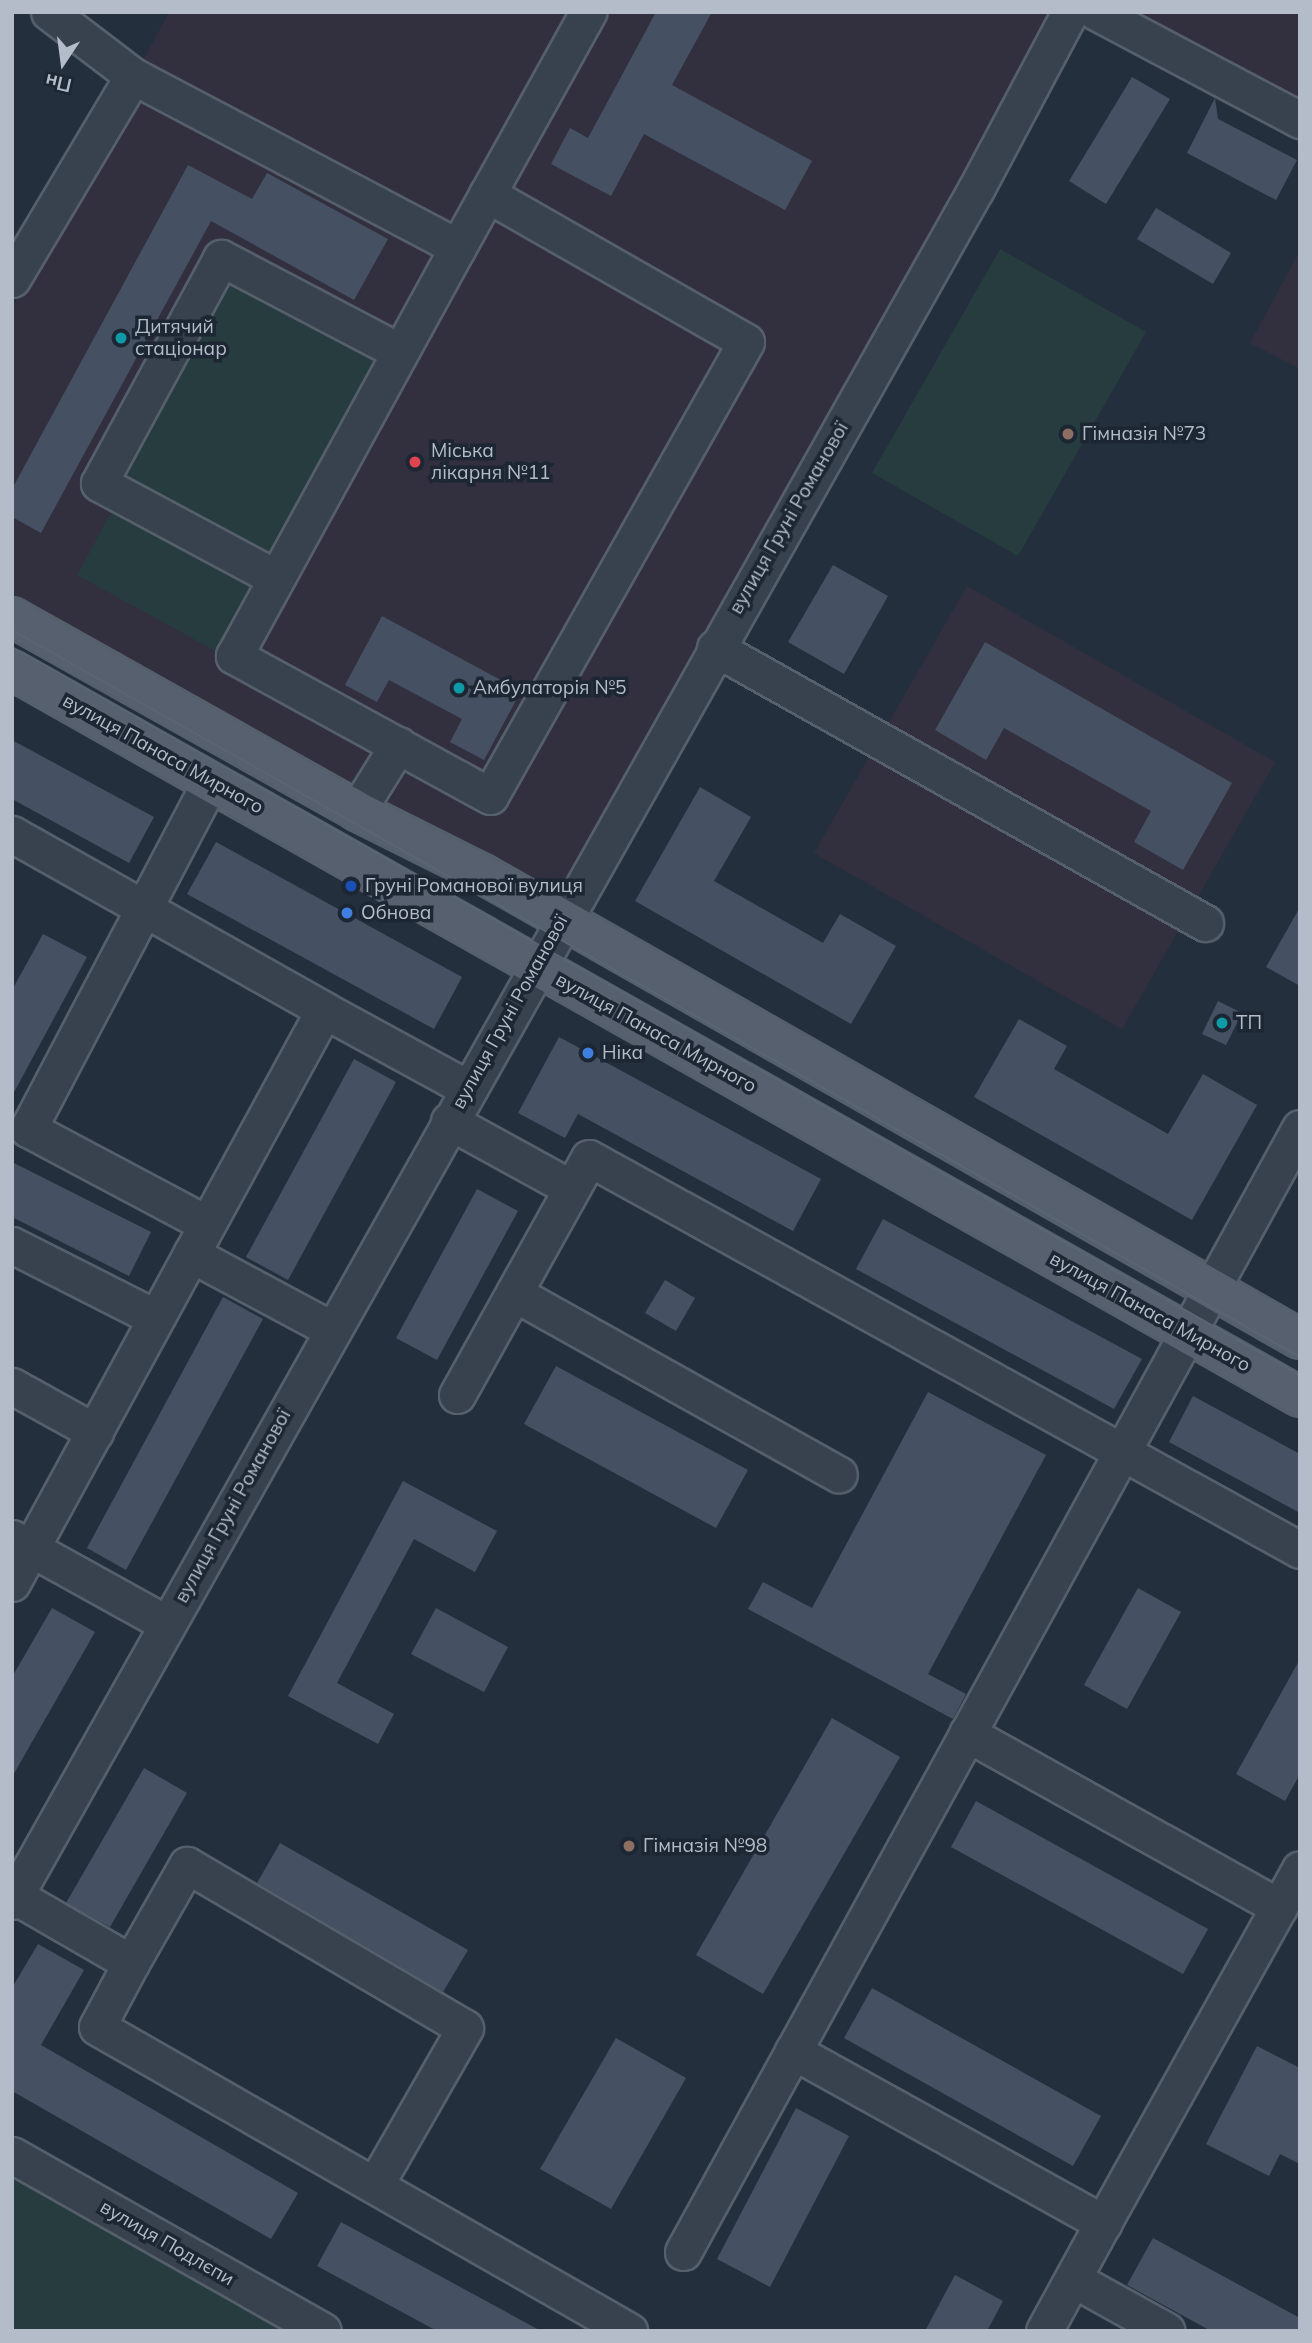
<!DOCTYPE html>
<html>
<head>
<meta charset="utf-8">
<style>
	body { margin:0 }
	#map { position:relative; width:1312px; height:2343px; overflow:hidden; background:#242f3e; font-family:Mulish,sans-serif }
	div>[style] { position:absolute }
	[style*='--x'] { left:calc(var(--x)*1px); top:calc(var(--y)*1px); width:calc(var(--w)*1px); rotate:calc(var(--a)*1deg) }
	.medical>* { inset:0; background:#32303f }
	.green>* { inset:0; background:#263c3f }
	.building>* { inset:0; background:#455162 }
	.roads { filter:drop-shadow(2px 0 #565f6c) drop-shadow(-2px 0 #565f6c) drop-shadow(0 2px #565f6c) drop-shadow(0 -2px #565f6c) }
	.minor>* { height:35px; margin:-17.5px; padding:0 17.5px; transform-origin:17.5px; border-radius:17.5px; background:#38414e }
	.major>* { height:38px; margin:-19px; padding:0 19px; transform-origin:19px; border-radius:19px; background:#56606e }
	.tram>* { height:2px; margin:-1px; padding:0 1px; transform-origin:1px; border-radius:1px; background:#5a6575 }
	.dots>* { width:19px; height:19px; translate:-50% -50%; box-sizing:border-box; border:4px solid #1d2633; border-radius:50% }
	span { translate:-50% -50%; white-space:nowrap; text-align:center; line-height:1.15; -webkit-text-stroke:7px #1d2633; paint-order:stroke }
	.poi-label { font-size:19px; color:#b4bcc9 }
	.left { translate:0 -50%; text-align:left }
	.street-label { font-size:19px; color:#b4bcc9 }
	.frame { position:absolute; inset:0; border:14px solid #b4bcc9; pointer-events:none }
	.north { position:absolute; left:28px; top:28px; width:70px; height:70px; -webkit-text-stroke:5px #1d2633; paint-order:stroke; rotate:193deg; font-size:19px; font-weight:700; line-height:28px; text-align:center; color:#b4bcc9 }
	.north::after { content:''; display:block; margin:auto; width:24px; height:32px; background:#b4bcc9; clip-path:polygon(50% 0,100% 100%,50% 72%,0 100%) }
</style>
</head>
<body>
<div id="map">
	<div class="medical">
		<div style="clip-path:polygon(169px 12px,1070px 12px,562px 920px,12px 617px,12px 308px)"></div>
		<div style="clip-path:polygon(1096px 12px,1300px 12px,1300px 120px)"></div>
		<div style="clip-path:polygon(1300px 251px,1300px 369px,1250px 343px)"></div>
		<div style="clip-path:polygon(967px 586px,1275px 762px,1122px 1029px,814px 853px)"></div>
	</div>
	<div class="green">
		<div style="clip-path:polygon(1000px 249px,1146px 332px,1018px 556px,872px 473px)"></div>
		<div style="clip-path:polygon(228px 278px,378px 355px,272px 560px,122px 482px)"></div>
		<div style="clip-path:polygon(114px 507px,257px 585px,219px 653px,77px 575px)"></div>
		<div style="clip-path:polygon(12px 2155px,323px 2331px,12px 2331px)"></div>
	</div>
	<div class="building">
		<div style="clip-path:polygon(656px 12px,712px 12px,672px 85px,812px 161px,785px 210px,644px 134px,611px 196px,551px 164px,570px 128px,588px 138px)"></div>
		<div style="clip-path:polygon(1132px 77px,1170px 99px,1106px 204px,1069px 181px)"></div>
		<div style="clip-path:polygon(1215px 98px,1218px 119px,1297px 160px,1276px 200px,1187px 153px)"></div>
		<div style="clip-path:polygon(188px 165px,252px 199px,267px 173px,388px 239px,354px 300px,211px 221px,41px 533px,12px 517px,12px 489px)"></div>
		<div style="clip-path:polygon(1156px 208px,1231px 253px,1213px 284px,1137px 239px)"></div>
		<div style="clip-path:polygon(833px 565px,888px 596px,844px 674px,788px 642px)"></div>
		<div style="clip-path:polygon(382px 616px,521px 691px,484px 760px,450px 742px,462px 719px,389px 680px,377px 702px,345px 685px)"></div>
		<div style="clip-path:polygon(985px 642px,1232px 783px,1183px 870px,1134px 842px,1151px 811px,1004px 728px,986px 760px,935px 730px)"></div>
		<div style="clip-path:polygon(12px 740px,154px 817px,129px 863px,12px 799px)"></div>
		<div style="clip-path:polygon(700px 787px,751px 817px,714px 881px,823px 943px,840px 914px,896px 946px,851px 1024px,635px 901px)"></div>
		<div style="clip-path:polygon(216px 842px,462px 977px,434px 1029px,187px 894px)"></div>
		<div style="clip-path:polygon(1300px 907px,1300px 986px,1266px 967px)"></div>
		<div style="clip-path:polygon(43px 934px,87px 957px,12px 1096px,12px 990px)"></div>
		<div style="clip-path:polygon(1218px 1001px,1242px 1013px,1226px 1045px,1202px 1034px)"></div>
		<div style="clip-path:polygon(1019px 1019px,1067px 1046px,1054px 1069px,1168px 1134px,1203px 1074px,1257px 1105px,1192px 1220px,974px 1097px)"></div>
		<div style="clip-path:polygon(559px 1037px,821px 1179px,793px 1231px,578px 1114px,565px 1138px,518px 1113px)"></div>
		<div style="clip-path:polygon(354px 1059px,396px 1082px,288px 1280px,246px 1257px)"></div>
		<div style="clip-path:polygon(12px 1162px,151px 1232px,129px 1276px,12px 1217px)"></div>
		<div style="clip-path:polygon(477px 1189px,518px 1211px,437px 1360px,396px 1338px)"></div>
		<div style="clip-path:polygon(883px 1219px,1142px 1359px,1114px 1409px,856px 1269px)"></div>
		<div style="clip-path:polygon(665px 1280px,695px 1298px,676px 1331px,645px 1313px)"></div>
		<div style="clip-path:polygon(223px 1297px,263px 1319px,126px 1570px,87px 1548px)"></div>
		<div style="clip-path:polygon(556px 1366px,748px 1470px,716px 1528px,524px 1424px)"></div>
		<div style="clip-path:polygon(928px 1392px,1046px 1455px,928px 1674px,966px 1694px,953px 1719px,748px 1609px,763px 1582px,812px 1608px)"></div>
		<div style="clip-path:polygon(1193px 1396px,1300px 1454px,1300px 1513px,1169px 1442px)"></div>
		<div style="clip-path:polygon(403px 1481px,497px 1531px,475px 1572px,414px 1539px,337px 1683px,394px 1714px,378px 1744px,288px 1696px)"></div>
		<div style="clip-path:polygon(1138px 1588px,1181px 1612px,1127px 1709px,1084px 1685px)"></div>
		<div style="clip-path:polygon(52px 1608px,95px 1632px,12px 1777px,12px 1677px)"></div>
		<div style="clip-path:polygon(436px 1608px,508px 1647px,484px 1692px,411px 1654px)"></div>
		<div style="clip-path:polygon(1300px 1659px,1300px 1774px,1285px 1801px,1236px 1774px)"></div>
		<div style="clip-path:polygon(832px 1718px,900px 1757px,763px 1994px,696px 1955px)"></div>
		<div style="clip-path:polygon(144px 1768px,187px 1793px,110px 1927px,66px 1903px)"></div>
		<div style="clip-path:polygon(976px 1801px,1208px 1929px,1183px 1974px,951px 1847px)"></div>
		<div style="clip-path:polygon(280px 1843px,468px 1950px,443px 1992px,257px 1883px)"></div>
		<div style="clip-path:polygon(38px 1944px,84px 1970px,41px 2045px,298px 2193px,271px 2239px,12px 2091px,12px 1988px)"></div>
		<div style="clip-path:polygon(872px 1988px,1101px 2116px,1073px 2166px,844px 2038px)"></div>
		<div style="clip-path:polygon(616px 2038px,686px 2078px,611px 2209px,540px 2169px)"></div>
		<div style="clip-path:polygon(1257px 2046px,1300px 2068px,1300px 2164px,1280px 2154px,1269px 2176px,1206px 2144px)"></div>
		<div style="clip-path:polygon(796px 2108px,849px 2136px,770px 2287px,717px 2259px)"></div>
		<div style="clip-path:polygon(341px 2222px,541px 2331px,437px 2331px,317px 2266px)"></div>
		<div style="clip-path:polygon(1153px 2238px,1300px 2318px,1300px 2331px,1211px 2331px,1127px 2285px)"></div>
		<div style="clip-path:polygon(955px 2275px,1003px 2301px,987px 2331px,925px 2331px)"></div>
	</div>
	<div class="roads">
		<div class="minor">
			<div style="--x:49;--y:12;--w:106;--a:37.3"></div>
			<div style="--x:133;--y:76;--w:367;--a:27.8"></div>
			<div style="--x:1096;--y:12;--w:231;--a:27.9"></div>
			<div style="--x:487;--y:194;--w:298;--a:29.7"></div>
			<div style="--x:746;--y:342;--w:521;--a:119.42"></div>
			<div style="--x:490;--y:796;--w:292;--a:-151.3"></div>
			<div style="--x:234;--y:656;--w:466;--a:-61.3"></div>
			<div style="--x:458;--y:247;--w:269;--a:-61"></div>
			<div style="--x:12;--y:279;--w:236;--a:-59.2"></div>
			<div style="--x:276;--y:578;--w:201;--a:-151.8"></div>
			<div style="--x:99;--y:483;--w:256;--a:-61.5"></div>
			<div style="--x:221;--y:258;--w:202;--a:27.7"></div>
			<div style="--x:715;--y:648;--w:562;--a:29.3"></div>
			<div style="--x:357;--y:811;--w:78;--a:-58.2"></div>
			<div style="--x:12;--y:834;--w:358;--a:29.4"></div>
			<div style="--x:449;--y:1121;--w:139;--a:28.8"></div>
			<div style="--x:207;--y:1224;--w:203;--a:-152"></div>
			<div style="--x:28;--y:1129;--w:393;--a:-62.3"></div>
			<div style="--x:12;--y:1245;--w:161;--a:26.9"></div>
			<div style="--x:191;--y:1254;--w:161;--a:28.2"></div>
			<div style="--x:514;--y:1293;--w:372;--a:29.2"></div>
			<div style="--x:12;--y:1386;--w:95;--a:29"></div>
			<div style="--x:457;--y:1395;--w:271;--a:-60.9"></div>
			<div style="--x:589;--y:1158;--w:812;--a:28.87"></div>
			<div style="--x:12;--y:1538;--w:177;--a:29"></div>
			<div style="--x:12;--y:1583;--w:652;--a:-61.43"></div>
			<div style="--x:324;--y:1010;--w:165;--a:28.6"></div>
			<div style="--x:15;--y:1896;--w:134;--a:30"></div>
			<div style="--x:131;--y:1963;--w:72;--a:118"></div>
			<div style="--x:97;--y:2027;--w:613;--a:29.74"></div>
			<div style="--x:12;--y:1901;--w:1965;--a:-60.62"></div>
			<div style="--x:976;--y:189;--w:200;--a:-62"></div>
			<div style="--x:1279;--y:1907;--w:43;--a:-61.1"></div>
			<div style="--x:131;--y:1963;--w:113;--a:-60.3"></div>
			<div style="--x:187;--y:1865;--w:322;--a:30.4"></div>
			<div style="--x:465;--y:2028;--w:181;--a:119.8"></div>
			<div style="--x:793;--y:2051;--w:355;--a:29"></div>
			<div style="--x:1103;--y:2223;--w:362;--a:-60.9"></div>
			<div style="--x:1279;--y:1907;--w:357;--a:-150.9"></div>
			<div style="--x:12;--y:2155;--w:357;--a:29.5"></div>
			<div style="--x:683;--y:2252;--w:1282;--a:-61.24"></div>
			<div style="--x:1073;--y:2279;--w:107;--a:29"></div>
			<div style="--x:1044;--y:2331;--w:123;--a:-61.4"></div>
		</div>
		<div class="major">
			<div style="--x:12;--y:617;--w:396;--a:29.3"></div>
			<div style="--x:357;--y:811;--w:141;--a:26.6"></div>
			<div style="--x:483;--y:874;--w:940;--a:29.65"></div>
			<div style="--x:12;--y:670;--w:1479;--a:29.44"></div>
		</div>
	</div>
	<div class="tram">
		<div style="--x:12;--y:630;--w:1479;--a:29.44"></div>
		<div style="--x:12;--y:647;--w:1480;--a:29.48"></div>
	</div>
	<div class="dots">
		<div style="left:121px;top:338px;background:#0f9aa8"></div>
		<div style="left:1068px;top:434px;background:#8d6e63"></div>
		<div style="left:415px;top:462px;background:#e0444e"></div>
		<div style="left:459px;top:688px;background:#0f9aa8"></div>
		<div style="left:351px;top:886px;background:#1a4fb4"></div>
		<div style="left:347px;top:913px;background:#3f7fe0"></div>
		<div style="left:1222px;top:1023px;background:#0f9aa8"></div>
		<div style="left:588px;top:1053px;background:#3f7fe0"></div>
		<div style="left:629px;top:1846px;background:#8d6e63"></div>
	</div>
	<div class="poi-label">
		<span class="left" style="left:135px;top:338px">Дитячий<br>стаціонар</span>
		<span class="left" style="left:1082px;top:434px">Гімназія №73</span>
		<span class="left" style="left:431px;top:462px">Міська<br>лікарня №11</span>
		<span class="left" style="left:473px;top:688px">Амбулаторія №5</span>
		<span class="left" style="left:365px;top:886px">Груні Романової вулиця</span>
		<span class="left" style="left:361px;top:913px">Обнова</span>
		<span class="left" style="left:1236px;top:1023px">ТП</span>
		<span class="left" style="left:602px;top:1053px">Ніка</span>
		<span class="left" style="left:643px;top:1846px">Гімназія №98</span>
	</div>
	<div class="street-label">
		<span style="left:789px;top:518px;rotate:-60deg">вулиця Груні Романової</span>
		<span style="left:163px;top:754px;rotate:29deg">вулиця Панаса Мирного</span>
		<span style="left:510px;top:1012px;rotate:-61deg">вулиця Груні Романової</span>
		<span style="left:656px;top:1033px;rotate:29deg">вулиця Панаса Мирного</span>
		<span style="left:1150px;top:1312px;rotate:29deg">вулиця Панаса Мирного</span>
		<span style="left:233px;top:1506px;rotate:-61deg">вулиця Груні Романової</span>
		<span style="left:167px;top:2243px;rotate:30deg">вулиця Подлєпи</span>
	</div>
	<div class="frame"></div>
	<div class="north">Пн</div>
</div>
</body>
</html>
